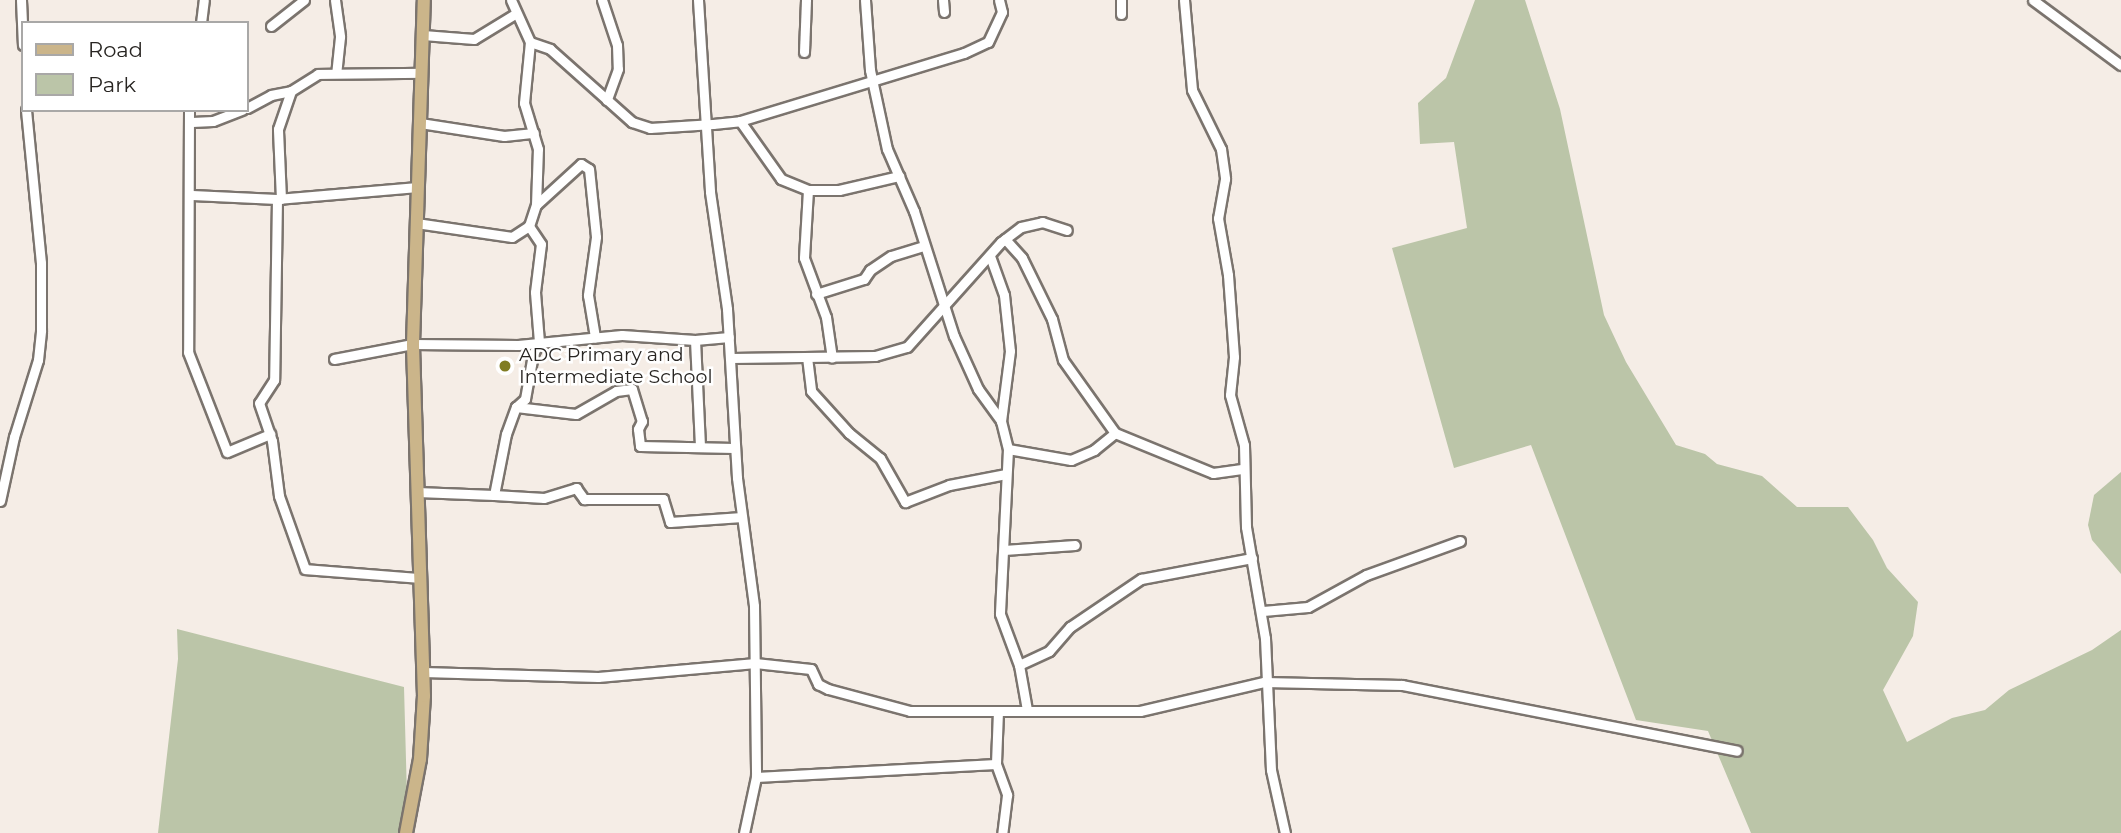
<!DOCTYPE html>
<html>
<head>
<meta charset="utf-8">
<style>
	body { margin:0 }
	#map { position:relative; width:2121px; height:833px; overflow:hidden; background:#f5ede6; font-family:Montserrat,sans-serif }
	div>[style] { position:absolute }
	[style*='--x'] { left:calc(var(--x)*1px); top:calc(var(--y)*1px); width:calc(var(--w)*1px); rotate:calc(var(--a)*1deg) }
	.green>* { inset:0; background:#bbc5a8 }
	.roads { filter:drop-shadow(2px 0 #7b746e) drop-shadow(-2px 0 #7b746e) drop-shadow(0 2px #7b746e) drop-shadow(0 -2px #7b746e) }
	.minor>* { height:9px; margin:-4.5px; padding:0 4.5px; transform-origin:4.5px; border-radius:4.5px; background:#fff }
	.major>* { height:12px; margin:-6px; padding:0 6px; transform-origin:6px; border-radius:6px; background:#cbb58a }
	.dots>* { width:19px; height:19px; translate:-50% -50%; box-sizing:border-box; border:4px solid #fff; border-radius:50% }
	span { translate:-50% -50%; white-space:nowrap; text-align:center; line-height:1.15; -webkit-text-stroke:5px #fff; paint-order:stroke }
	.poi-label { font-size:19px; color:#282522 }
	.left { translate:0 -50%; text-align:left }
	.legend { position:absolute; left:21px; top:21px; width:228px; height:91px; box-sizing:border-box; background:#fff; border:2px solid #a9a8a7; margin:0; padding:9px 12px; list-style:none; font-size:21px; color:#282522 }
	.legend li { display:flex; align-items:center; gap:14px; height:35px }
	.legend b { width:35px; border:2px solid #a9a8a7 }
</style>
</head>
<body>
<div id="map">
	<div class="green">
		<div style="clip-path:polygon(1475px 0,1525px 0,1560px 109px,1604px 315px,1626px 362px,1676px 445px,1705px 454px,1717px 464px,1762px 476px,1797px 507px,1848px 507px,1873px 540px,1887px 568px,1918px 602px,1913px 636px,1883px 690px,1907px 742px,1952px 718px,1985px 710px,2009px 690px,2092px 650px,2121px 630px,2121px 833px,1751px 833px,1708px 731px,1636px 720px,1531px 445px,1454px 468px,1392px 248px,1467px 228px,1454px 142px,1420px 144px,1418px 103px,1446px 78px)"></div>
		<div style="clip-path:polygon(2121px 472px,2121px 574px,2092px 540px,2088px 525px,2094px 495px)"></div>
		<div style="clip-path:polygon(177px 629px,404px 687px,408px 833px,158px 833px,178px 659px)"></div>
	</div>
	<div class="roads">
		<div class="minor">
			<div style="--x:21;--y:0;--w:45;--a:87.5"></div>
			<div style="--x:335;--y:0;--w:37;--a:82"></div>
			<div style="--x:340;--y:37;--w:36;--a:96"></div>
			<div style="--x:602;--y:0;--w:47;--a:71.6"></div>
			<div style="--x:617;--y:45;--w:24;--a:88"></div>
			<div style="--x:618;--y:69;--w:33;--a:110"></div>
			<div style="--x:698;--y:0;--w:192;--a:86.4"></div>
			<div style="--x:710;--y:192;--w:118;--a:81.7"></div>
			<div style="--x:727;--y:309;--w:169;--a:86.6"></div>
			<div style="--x:737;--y:478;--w:129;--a:82.4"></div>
			<div style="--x:754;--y:606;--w:171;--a:89.3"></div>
			<div style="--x:756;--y:777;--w:57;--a:102.1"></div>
			<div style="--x:865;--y:0;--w:70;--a:85.9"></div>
			<div style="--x:870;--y:70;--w:81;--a:77.9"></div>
			<div style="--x:887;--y:149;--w:68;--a:66.5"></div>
			<div style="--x:914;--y:211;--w:131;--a:72.3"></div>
			<div style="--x:954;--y:336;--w:58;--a:65.6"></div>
			<div style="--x:978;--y:389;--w:39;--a:54"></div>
			<div style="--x:1001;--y:421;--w:29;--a:76"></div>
			<div style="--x:1008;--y:449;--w:165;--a:92.8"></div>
			<div style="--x:1000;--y:614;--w:54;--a:69.6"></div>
			<div style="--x:1019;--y:665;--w:46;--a:79.9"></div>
			<div style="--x:943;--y:0;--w:12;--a:85"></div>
			<div style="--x:1184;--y:0;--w:90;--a:84.9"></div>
			<div style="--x:1192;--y:90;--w:66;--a:63.8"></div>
			<div style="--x:1221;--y:149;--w:30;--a:82"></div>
			<div style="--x:1225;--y:179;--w:40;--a:100"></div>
			<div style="--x:1218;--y:218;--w:58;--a:80"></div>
			<div style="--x:1228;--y:275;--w:82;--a:85.8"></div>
			<div style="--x:1234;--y:357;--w:38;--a:96"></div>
			<div style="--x:1230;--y:395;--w:52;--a:74.4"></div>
			<div style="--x:1244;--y:445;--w:82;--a:88.6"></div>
			<div style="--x:1246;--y:527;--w:113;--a:80.3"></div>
			<div style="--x:1265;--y:638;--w:132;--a:87.4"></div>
			<div style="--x:1271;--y:770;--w:65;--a:77.5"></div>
			<div style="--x:2033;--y:0;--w:109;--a:36.5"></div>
			<div style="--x:1121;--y:14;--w:14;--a:-90"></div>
			<div style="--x:201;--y:23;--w:23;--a:-83"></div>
			<div style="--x:271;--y:26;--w:42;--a:-38.2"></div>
			<div style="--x:423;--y:35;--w:51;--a:4.5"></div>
			<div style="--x:474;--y:39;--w:48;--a:-31.4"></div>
			<div style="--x:530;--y:42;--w:21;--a:19"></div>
			<div style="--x:550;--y:49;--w:110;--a:41.7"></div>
			<div style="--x:632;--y:122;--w:19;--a:18"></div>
			<div style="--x:650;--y:128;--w:63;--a:-3.6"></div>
			<div style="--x:713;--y:124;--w:27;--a:-6"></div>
			<div style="--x:740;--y:121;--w:234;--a:-16.9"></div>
			<div style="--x:964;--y:53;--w:26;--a:-25"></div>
			<div style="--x:988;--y:42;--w:33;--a:-65"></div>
			<div style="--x:1002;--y:12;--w:12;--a:-104"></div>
			<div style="--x:804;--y:52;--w:52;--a:-87.8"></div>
			<div style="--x:247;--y:108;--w:27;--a:-28"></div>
			<div style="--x:271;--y:95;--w:20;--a:-11"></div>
			<div style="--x:189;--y:110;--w:242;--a:90.2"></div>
			<div style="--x:188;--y:352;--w:107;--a:68.7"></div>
			<div style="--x:227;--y:452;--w:47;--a:-22.7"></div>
			<div style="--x:740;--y:121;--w:71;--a:54.7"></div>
			<div style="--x:781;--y:179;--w:29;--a:22"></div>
			<div style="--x:808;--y:190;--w:31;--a:0"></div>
			<div style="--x:839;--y:190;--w:62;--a:-13.1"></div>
			<div style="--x:192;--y:122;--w:21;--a:-3"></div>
			<div style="--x:213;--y:121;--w:31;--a:-21"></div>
			<div style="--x:420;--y:123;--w:85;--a:8.8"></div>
			<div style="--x:504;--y:136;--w:30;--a:-6"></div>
			<div style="--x:808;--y:190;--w:68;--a:93.4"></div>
			<div style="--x:804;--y:258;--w:63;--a:69.6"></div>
			<div style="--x:826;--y:317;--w:41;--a:81.7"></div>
			<div style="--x:192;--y:195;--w:85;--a:2.7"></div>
			<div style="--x:277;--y:199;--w:141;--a:-4.9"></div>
			<div style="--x:277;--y:199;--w:181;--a:90.9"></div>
			<div style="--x:274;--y:380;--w:27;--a:123"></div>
			<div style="--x:259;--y:403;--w:40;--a:71.1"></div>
			<div style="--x:272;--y:441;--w:55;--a:82.7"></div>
			<div style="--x:279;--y:496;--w:77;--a:70.4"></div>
			<div style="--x:305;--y:569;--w:115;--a:4.5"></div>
			<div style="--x:281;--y:199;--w:70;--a:-92.5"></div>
			<div style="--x:278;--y:129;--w:40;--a:-71.1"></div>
			<div style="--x:291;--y:91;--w:32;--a:-32"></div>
			<div style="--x:318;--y:74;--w:103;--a:-0.6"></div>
			<div style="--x:536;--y:205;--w:61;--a:-42.3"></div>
			<div style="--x:581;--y:164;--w:9;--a:32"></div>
			<div style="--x:589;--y:169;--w:68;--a:84.1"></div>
			<div style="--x:596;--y:237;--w:59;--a:97.9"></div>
			<div style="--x:588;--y:295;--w:43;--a:80.5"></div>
			<div style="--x:416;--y:223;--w:97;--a:8.3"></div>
			<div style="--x:512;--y:237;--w:20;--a:-33"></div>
			<div style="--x:529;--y:226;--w:22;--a:-72"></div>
			<div style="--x:536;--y:205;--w:56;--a:-88"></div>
			<div style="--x:538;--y:149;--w:48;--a:-106.9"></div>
			<div style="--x:524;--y:103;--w:61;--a:-84.4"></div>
			<div style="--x:530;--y:42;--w:46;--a:-114.3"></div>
			<div style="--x:1005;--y:239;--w:25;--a:48"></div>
			<div style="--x:1022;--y:258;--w:68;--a:63.8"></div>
			<div style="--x:1052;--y:319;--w:42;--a:75"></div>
			<div style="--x:1063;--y:360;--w:90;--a:54.5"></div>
			<div style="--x:1115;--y:433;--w:106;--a:22.2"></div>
			<div style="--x:1213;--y:473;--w:29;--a:-8"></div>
			<div style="--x:990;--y:256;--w:41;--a:70.3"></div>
			<div style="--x:1004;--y:295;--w:56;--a:83.9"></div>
			<div style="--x:1010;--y:351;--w:71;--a:97.3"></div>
			<div style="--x:816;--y:294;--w:50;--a:-17.4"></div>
			<div style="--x:864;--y:279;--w:11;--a:-56"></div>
			<div style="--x:870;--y:270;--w:25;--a:-34"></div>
			<div style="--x:891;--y:256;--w:34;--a:-17"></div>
			<div style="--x:695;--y:340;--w:105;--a:87.3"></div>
			<div style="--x:807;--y:357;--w:34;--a:83"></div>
			<div style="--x:811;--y:391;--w:57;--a:47.9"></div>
			<div style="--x:849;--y:433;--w:40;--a:39"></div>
			<div style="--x:880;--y:458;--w:51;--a:60.4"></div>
			<div style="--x:905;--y:502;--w:47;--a:-21.1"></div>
			<div style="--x:949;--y:485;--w:58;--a:-10.9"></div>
			<div style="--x:731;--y:358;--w:144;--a:-0.8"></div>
			<div style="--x:875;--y:356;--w:33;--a:-16"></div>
			<div style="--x:907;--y:347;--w:141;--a:-48.2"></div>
			<div style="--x:1001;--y:242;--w:25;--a:-37"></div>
			<div style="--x:1021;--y:227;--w:22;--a:-13"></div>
			<div style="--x:1042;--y:222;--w:26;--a:18"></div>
			<div style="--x:334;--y:359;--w:80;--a:-10.8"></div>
			<div style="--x:413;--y:344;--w:105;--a:0.5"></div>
			<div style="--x:518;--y:345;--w:104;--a:-5.5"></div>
			<div style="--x:622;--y:335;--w:73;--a:3.9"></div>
			<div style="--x:695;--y:340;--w:34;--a:-5"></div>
			<div style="--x:516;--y:407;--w:60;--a:6.7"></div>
			<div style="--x:576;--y:414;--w:46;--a:-29.9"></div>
			<div style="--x:616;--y:391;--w:16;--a:-7"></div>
			<div style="--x:632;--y:389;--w:34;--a:73"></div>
			<div style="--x:642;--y:421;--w:9;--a:117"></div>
			<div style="--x:638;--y:429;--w:17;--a:83"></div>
			<div style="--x:640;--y:446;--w:94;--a:1.2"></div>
			<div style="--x:1008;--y:449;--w:64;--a:9.9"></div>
			<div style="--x:1071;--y:460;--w:25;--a:-23"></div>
			<div style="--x:1094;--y:450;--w:27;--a:-39"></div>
			<div style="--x:417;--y:492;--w:77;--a:2.2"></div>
			<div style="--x:494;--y:495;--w:62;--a:-78.9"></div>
			<div style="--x:506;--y:434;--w:29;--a:-70"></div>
			<div style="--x:516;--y:407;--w:12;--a:-42"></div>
			<div style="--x:525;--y:399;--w:46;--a:-79.9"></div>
			<div style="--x:533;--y:354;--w:13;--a:-63"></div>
			<div style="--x:539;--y:342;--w:50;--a:-94.6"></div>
			<div style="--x:535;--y:292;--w:48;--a:-82.9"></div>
			<div style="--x:541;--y:244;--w:22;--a:-124"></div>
			<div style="--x:494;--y:495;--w:50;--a:3.4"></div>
			<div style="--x:544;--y:498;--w:34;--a:-17"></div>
			<div style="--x:576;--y:488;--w:14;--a:54"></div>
			<div style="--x:584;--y:499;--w:79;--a:0"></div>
			<div style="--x:663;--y:499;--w:24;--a:73"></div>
			<div style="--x:670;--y:522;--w:72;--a:-4"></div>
			<div style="--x:0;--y:501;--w:66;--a:-77.7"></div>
			<div style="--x:14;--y:437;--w:81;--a:-72.7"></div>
			<div style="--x:38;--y:360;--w:30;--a:-84"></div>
			<div style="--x:41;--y:330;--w:67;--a:-90"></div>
			<div style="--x:41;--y:263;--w:154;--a:-95.6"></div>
			<div style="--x:1004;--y:550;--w:71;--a:-4"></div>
			<div style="--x:1263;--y:611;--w:45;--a:-5.1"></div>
			<div style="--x:1308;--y:607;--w:66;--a:-28.9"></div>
			<div style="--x:1366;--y:575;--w:100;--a:-19.9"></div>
			<div style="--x:1019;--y:665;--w:33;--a:-25"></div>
			<div style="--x:1049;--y:651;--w:32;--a:-49"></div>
			<div style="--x:1070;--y:627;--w:86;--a:-34.1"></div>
			<div style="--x:1141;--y:579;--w:113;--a:-10.7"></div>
			<div style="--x:423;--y:672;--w:175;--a:1.6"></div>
			<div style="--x:598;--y:677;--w:158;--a:-5.1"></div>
			<div style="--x:755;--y:663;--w:56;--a:6.1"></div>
			<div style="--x:811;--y:669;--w:17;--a:65"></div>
			<div style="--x:818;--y:684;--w:11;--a:27"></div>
			<div style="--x:828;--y:689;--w:85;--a:15"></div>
			<div style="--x:910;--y:711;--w:230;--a:0"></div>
			<div style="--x:1140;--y:711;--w:127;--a:-13.2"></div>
			<div style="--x:1264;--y:682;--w:138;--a:1.2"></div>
			<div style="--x:1402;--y:685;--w:341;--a:11.1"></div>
			<div style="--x:998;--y:711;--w:53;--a:92.2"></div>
			<div style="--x:996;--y:764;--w:33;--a:70"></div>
			<div style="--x:1007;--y:795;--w:38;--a:97"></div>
			<div style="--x:756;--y:777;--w:240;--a:-3.1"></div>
		</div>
		<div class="major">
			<div style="--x:406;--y:833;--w:75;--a:-79.3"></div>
			<div style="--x:420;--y:759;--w:63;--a:-86.4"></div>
			<div style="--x:424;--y:696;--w:352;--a:-91.8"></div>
			<div style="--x:413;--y:344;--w:344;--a:-88.2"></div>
		</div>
	</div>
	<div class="dots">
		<div style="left:505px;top:366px;background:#807c23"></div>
	</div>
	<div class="poi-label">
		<span class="left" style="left:519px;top:366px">ADC Primary and<br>Intermediate School</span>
	</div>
	<ul class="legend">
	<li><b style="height:9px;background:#cbb58a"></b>Road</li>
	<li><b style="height:19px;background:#bbc5a8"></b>Park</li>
	</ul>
</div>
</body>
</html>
